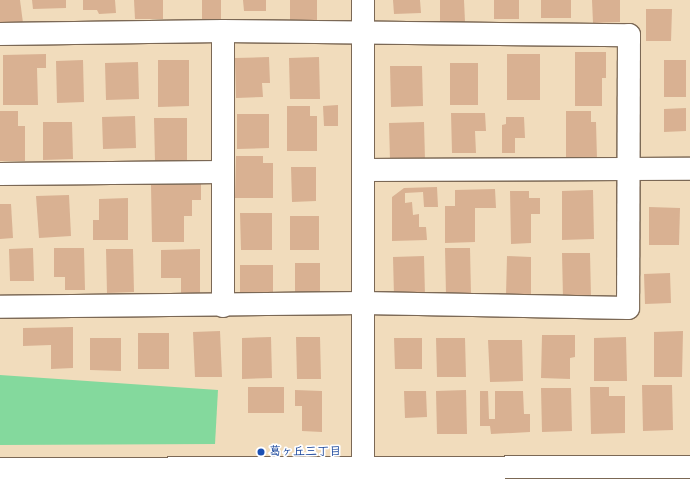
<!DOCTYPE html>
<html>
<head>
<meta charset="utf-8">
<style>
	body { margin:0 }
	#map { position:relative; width:690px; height:479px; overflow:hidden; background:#f1dcbc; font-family:Sriracha,"Klee One",sans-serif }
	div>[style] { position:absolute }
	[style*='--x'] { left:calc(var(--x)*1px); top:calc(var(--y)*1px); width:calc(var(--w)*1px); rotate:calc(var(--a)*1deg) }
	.green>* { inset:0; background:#84d99d }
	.building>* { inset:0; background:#d9b192 }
	.roads { filter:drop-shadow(1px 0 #7b6855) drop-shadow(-1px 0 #7b6855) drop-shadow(0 1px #7b6855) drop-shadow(0 -1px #7b6855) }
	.street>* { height:22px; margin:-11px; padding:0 11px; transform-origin:11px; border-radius:11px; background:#fff }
	.secondary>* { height:22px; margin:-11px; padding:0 11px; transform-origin:11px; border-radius:11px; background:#fff }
	.dots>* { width:11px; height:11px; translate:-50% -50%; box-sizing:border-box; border:2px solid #fff; border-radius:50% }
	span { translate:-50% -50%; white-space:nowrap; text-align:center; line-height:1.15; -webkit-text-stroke:3.5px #fff; paint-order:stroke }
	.transit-label { font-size:12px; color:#164399; font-weight:700 }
	.left { translate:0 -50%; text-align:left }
</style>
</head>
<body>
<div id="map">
	<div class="green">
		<div style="clip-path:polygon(0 375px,218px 390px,215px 444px,0 445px)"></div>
	</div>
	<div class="building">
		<div style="clip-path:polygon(0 0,20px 0,23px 23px,0 26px)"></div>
		<div style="clip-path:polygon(32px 0,66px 0,66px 8px,33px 9px)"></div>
		<div style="clip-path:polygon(83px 0,115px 0,116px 13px,99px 14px,97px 10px,83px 10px)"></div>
		<div style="clip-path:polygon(134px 0,163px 0,163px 19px,135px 19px)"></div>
		<div style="clip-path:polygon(202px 0,221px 0,221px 22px,202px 22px)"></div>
		<div style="clip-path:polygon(243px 0,266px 0,266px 11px,244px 11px)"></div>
		<div style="clip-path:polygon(290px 0,317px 0,317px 22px,290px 21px)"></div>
		<div style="clip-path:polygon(393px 0,420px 0,421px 13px,394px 14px)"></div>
		<div style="clip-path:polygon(440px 0,464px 0,465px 22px,440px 23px)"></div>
		<div style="clip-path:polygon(494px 0,519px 0,519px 19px,494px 19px)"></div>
		<div style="clip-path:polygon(541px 0,571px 0,571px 18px,541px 18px)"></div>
		<div style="clip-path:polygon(592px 0,620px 0,620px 22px,593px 23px)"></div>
		<div style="clip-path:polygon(646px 9px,672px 9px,671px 41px,646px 41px)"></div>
		<div style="clip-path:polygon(575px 52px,606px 52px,606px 78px,602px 78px,602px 106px,575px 106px)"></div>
		<div style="clip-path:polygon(46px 54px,46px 68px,37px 68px,38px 105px,3px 105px,3px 55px)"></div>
		<div style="clip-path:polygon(507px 54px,540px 54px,540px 100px,507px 100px)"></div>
		<div style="clip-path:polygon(269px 57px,270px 83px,262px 83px,263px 97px,236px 98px,235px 58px)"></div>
		<div style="clip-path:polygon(319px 57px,320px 99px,290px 99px,289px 58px)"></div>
		<div style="clip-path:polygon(83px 60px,84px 102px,57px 103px,56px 61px)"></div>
		<div style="clip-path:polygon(158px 60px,189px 60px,189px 106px,158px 107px)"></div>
		<div style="clip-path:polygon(664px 60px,686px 60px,686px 97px,664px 97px)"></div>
		<div style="clip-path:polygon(138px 62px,139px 99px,106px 100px,105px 63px)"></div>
		<div style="clip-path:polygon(450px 63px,478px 63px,478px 105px,450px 105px)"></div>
		<div style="clip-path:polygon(390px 66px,422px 66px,423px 106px,391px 107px)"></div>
		<div style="clip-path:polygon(338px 105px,338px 126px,324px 126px,323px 106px)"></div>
		<div style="clip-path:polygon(287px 106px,310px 106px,310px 116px,317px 116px,317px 151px,287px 151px)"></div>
		<div style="clip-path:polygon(686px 108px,686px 131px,664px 132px,664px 109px)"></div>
		<div style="clip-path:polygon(0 111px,18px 111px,18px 126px,25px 126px,25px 161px,0 161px)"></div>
		<div style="clip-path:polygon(566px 111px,591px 111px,591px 122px,596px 122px,597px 160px,566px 161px)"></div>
		<div style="clip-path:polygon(451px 113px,485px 113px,486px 131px,475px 131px,476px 153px,452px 153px)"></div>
		<div style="clip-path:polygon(237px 114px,269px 114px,269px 148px,237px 149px)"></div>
		<div style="clip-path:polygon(135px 116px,136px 148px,103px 149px,102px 117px)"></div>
		<div style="clip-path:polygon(506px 117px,524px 117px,525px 138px,515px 138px,515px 153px,502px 153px,502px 125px,506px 124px)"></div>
		<div style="clip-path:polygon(154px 118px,187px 118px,187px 162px,155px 162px)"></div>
		<div style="clip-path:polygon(43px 122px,72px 122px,73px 159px,43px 160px)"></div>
		<div style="clip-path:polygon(424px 122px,425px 160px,390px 160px,389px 123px)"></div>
		<div style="clip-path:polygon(236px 156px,263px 156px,263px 163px,273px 163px,273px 198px,235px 198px)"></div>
		<div style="clip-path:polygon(291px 167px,316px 167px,316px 201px,292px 202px)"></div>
		<div style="clip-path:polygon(201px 184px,201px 200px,192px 200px,192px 216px,184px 216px,184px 242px,152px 242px,151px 185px)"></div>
		<div style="clip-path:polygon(437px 187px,438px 207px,424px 207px,423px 192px,405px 193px,405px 203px,412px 202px,413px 215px,419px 214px,419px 227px,426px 227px,427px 240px,392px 241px,392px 197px,404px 188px)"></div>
		<div style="clip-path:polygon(495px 189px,496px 208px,475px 208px,475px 242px,445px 243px,445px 206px,455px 206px,455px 190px)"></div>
		<div style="clip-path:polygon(593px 190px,594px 239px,562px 240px,562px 191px)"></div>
		<div style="clip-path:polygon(510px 191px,529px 191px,529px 198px,540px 198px,540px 214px,531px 214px,531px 243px,511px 244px)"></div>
		<div style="clip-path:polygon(69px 195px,71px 236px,39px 238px,36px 196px)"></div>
		<div style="clip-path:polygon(128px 198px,128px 240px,93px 240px,93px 220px,99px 220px,99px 199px)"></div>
		<div style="clip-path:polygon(0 204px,11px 204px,13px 238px,0 239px)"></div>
		<div style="clip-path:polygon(649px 207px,680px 208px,679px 245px,649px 245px)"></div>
		<div style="clip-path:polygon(240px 213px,272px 213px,272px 250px,241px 250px)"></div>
		<div style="clip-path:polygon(290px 216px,319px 216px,319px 250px,290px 250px)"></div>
		<div style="clip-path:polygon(33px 248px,34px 281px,10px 281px,9px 249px)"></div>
		<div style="clip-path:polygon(54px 248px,84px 248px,85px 290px,65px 290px,65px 277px,54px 277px)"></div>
		<div style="clip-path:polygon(445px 248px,470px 248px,471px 295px,446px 295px)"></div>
		<div style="clip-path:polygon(106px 249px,133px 249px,134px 292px,107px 293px)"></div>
		<div style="clip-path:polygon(200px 249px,200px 299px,181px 299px,181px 278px,161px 278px,161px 250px)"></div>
		<div style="clip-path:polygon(562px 253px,590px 253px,591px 297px,563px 298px)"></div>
		<div style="clip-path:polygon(424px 256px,425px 296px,394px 296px,393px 257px)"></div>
		<div style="clip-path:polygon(507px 256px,531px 257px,531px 296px,506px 295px)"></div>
		<div style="clip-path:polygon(295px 263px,320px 263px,320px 298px,295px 298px)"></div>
		<div style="clip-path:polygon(240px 265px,273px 265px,273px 297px,240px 297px)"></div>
		<div style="clip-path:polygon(670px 273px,671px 303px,645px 304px,644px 274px)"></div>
		<div style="clip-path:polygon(73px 327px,73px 368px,51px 369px,51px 345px,23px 346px,23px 328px)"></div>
		<div style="clip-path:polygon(220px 331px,222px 377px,195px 377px,193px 332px)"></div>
		<div style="clip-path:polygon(683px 331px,682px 377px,654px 377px,654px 332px)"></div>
		<div style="clip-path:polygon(138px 333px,169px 333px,169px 369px,138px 369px)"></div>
		<div style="clip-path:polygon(542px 335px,575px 335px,575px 357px,570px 358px,570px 379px,541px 378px)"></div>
		<div style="clip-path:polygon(271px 337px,272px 378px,242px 379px,242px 338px)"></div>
		<div style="clip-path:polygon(296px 337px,320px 337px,321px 379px,297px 379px)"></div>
		<div style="clip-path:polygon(626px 337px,627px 381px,594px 381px,594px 338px)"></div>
		<div style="clip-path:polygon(90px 338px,121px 338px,121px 371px,90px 370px)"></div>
		<div style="clip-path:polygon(394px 338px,422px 338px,422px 369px,395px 369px)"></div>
		<div style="clip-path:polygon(436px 338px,465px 338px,466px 377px,437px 377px)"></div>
		<div style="clip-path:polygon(488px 340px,522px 340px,523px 381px,490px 382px)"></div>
		<div style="clip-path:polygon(642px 385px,672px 385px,673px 430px,643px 431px)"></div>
		<div style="clip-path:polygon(248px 387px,284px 387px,284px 413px,248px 413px)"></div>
		<div style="clip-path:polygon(590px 387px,609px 387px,609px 396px,625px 396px,625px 433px,591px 434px)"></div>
		<div style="clip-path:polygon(541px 388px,571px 388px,572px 431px,542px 432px)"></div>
		<div style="clip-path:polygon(295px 390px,322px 391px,322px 432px,302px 431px,302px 406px,295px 406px)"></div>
		<div style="clip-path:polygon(466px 390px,467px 434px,437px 434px,436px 391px)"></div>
		<div style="clip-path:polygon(404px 391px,426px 391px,427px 417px,405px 418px)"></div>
		<div style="clip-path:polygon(480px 391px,488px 391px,489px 419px,495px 419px,495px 391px,523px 391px,524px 414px,530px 414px,530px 432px,491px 434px,490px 426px,480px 426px)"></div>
	</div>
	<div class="roads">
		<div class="street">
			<div style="--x:0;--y:34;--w:223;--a:-0.8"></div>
			<div style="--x:223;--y:31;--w:406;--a:0.6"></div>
			<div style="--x:629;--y:35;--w:273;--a:90.2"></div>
			<div style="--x:628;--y:308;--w:265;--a:-178.9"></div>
			<div style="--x:363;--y:303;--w:363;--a:179.4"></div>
			<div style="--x:363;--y:170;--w:327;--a:-0.2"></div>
			<div style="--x:0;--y:174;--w:223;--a:-0.5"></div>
			<div style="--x:223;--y:306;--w:275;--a:-90"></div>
		</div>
		<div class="secondary">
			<div style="--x:363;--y:0;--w:467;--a:90"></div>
			<div style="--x:0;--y:469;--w:690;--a:-0.17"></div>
		</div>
	</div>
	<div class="dots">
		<div style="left:261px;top:452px;background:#1a4fb4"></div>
	</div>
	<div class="transit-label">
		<span class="left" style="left:269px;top:452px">葛ヶ丘三丁目</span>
	</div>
</div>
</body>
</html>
